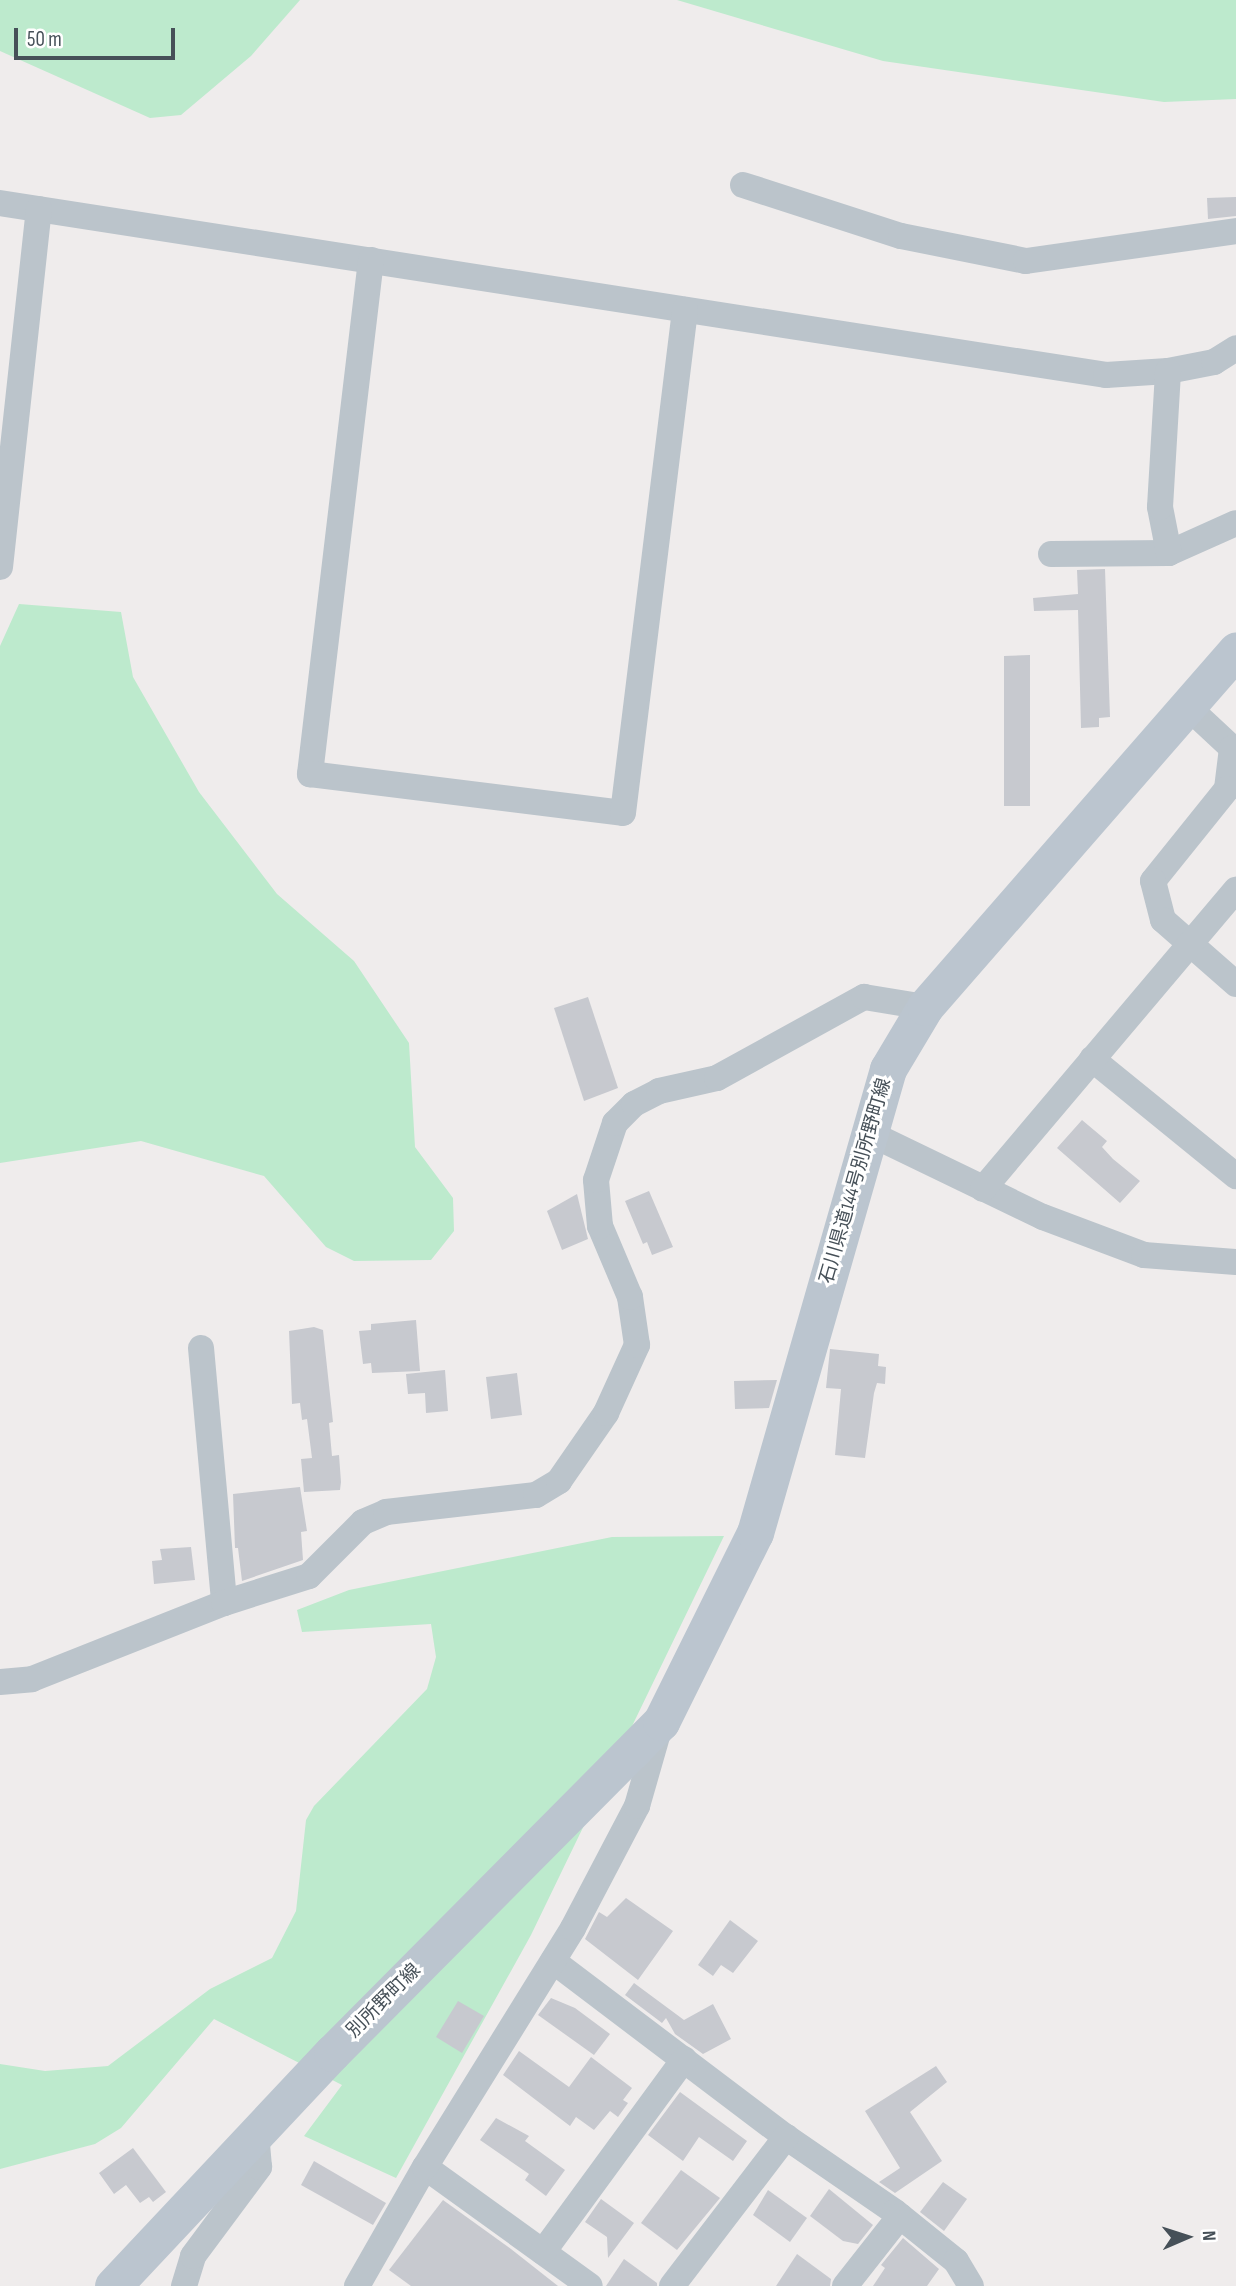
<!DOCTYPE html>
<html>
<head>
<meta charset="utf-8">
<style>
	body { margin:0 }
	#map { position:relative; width:1236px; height:2286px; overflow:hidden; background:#efecec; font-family:"Sofia Sans Condensed","Noto Sans JP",sans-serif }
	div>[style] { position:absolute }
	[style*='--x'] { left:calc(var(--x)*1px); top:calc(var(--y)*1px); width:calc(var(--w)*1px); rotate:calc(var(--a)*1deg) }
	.green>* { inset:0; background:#bdeacd }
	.building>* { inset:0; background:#c7c9cf }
	.minor>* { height:26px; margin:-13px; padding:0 13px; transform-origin:13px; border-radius:13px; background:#bbc4cb }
	.secondary>* { height:37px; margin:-18.5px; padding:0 18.5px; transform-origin:18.5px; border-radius:18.5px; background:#bbc5cf }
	span { translate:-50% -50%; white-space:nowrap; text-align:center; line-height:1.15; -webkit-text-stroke:6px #fff; paint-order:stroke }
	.street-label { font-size:19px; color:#465058 }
	.north { position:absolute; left:1152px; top:2202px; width:70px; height:70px; -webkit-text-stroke:5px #fff; paint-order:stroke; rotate:87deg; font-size:19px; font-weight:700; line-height:28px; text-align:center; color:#465058 }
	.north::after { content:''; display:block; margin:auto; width:24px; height:32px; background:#465058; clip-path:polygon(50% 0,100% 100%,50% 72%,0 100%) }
	.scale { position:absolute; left:14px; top:28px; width:161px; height:32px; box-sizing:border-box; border:4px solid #465058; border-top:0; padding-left:9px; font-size:21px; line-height:24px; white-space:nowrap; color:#465058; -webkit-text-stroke:5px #fff; paint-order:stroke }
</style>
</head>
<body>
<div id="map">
	<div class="green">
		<div style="clip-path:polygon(0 0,300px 0,251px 56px,181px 115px,150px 118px,0 51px)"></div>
		<div style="clip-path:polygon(677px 0,1236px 0,1236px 99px,1164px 102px,883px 61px)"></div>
		<div style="clip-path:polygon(19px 604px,121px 612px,133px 677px,199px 792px,277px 894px,354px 961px,409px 1043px,415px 1147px,453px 1198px,454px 1231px,431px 1260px,354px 1261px,326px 1247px,264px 1176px,141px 1141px,0 1163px,0 646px)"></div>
		<div style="clip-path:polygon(724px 1536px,531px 1935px,396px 2178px,304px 2136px,342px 2085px,214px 2019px,121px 2128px,95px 2144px,0 2169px,0 2064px,45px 2071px,108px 2066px,210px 1989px,272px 1958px,296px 1911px,306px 1820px,314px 1806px,427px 1689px,436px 1657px,431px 1624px,302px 1632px,297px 1610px,349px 1590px,612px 1537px)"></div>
	</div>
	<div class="building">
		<div style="clip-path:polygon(1236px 197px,1236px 216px,1208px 219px,1207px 198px)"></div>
		<div style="clip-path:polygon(1105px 569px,1110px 717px,1099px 718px,1099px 727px,1081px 728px,1078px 610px,1034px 611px,1033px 598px,1078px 594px,1077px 570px)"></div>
		<div style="clip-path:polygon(1030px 655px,1030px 806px,1004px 806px,1004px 656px)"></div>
		<div style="clip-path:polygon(588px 997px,618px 1088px,584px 1101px,554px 1008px)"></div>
		<div style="clip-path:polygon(1082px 1120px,1107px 1141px,1102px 1147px,1113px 1159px,1140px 1181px,1120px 1203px,1057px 1148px)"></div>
		<div style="clip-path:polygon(649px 1191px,673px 1247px,652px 1255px,647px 1242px,643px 1244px,625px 1201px)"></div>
		<div style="clip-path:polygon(577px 1194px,588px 1239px,562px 1250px,547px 1211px)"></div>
		<div style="clip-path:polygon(416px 1320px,420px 1371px,372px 1373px,371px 1363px,363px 1364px,359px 1331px,371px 1330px,371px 1324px)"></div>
		<div style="clip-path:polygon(314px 1327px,323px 1330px,333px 1422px,329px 1423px,332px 1456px,339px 1455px,341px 1482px,340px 1490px,304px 1492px,301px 1459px,312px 1458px,307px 1419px,302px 1420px,300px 1403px,292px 1404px,289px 1331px)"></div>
		<div style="clip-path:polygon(830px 1349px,879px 1354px,878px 1366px,886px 1367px,885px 1384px,877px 1383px,874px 1393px,865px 1458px,835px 1455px,841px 1389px,826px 1388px)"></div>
		<div style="clip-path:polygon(445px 1370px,448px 1411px,426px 1413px,425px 1393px,408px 1394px,406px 1374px)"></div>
		<div style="clip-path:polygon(517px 1373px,522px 1415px,491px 1419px,486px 1377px)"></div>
		<div style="clip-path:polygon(777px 1380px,769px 1408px,735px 1409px,734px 1381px)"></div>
		<div style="clip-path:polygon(300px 1487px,307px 1531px,301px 1532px,303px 1560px,242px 1581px,238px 1548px,235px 1548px,233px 1494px)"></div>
		<div style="clip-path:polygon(191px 1547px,195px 1580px,154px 1584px,152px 1561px,162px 1560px,160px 1549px)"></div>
		<div style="clip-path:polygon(626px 1898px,673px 1931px,638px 1980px,585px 1939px,599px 1912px,607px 1917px)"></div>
		<div style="clip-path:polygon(730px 1920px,758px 1941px,733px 1973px,721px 1965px,713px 1976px,698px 1965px)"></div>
		<div style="clip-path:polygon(634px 1983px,684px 2020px,713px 2004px,731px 2039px,703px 2054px,675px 2034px,666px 2018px,662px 2023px,625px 1995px)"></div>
		<div style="clip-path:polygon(551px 1998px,575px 2008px,610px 2034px,594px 2055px,538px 2015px)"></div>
		<div style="clip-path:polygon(458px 2001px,484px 2016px,462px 2053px,436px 2037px)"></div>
		<div style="clip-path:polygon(519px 2051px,569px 2087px,591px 2057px,632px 2088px,623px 2100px,628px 2103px,618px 2117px,610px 2111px,594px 2130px,576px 2117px,570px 2126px,503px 2075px)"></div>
		<div style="clip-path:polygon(936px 2066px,947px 2082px,910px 2112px,942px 2161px,895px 2193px,879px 2182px,900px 2168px,865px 2111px)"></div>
		<div style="clip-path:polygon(680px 2092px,747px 2141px,733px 2161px,699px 2137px,683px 2161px,648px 2135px)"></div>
		<div style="clip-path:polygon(496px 2118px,529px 2136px,525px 2141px,565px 2170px,546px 2196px,525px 2180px,529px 2174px,480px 2140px)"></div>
		<div style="clip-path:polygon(133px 2148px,166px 2192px,153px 2202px,149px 2197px,140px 2203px,126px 2185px,114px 2194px,99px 2173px)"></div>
		<div style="clip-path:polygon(314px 2161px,386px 2203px,373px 2225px,301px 2185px)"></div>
		<div style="clip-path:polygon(681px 2170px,720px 2198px,677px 2250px,641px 2223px)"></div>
		<div style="clip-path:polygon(943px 2182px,967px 2199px,944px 2231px,920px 2212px)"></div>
		<div style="clip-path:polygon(829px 2189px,873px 2225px,858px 2244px,843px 2241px,810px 2216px)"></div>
		<div style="clip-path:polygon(768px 2190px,807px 2218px,790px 2242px,753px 2215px)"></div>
		<div style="clip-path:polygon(601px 2199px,634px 2223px,608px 2258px,607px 2237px,585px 2222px)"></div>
		<div style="clip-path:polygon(443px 2200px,511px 2249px,558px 2286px,411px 2286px,389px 2270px)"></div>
		<div style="clip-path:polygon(903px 2238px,939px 2269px,927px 2286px,873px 2286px,885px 2268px,881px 2265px)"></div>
		<div style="clip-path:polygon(797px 2254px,831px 2279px,830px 2286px,776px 2286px)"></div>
		<div style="clip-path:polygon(624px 2259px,657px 2283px,657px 2286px,606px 2286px)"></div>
	</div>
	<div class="minor">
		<div style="--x:743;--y:185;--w:166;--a:17.9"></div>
		<div style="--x:901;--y:236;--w:127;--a:11.3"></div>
		<div style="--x:1026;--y:261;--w:212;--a:-8.1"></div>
		<div style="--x:0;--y:203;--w:1119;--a:8.84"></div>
		<div style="--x:1106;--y:375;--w:62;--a:-3.7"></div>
		<div style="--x:1168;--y:371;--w:47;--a:-11.1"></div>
		<div style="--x:1214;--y:362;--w:26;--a:-32"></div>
		<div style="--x:371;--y:260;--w:518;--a:96.77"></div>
		<div style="--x:310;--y:774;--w:315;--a:7.1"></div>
		<div style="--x:623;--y:813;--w:507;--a:-82.97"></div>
		<div style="--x:1169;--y:553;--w:73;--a:-24.1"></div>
		<div style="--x:1051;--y:554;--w:118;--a:-0.5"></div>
		<div style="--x:1169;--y:553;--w:47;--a:-101.1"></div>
		<div style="--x:1160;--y:507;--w:136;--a:-86.6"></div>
		<div style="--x:0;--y:567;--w:360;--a:-83.8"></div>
		<div style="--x:1189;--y:708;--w:59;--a:42.9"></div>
		<div style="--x:1232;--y:748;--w:41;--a:97"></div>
		<div style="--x:1227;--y:789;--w:118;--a:128.8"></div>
		<div style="--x:1153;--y:881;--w:40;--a:75.6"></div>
		<div style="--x:1163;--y:920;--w:97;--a:41.2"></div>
		<div style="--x:1092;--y:1059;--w:186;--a:39.1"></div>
		<div style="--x:871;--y:1134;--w:191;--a:25.8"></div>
		<div style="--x:1043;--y:1217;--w:108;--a:20.6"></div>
		<div style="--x:1144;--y:1255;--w:92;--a:4.4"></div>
		<div style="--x:983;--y:1189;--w:392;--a:-49.8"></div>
		<div style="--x:201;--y:1348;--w:256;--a:84.8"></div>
		<div style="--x:0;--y:1682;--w:32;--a:-5"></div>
		<div style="--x:32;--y:1679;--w:206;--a:-21.6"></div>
		<div style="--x:224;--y:1603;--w:89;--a:-17.6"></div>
		<div style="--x:309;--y:1576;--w:76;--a:-45"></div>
		<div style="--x:363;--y:1522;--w:25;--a:-23"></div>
		<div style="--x:386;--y:1512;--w:151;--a:-6.5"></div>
		<div style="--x:536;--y:1495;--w:27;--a:-31"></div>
		<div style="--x:559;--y:1481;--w:83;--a:-55.3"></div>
		<div style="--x:606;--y:1413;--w:75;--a:-65.5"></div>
		<div style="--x:637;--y:1345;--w:49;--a:-98.3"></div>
		<div style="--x:630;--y:1297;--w:77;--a:-112.9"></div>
		<div style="--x:600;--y:1226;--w:46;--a:-95"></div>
		<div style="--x:596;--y:1180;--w:60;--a:-71.6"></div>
		<div style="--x:615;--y:1123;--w:27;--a:-45"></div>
		<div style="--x:634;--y:1104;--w:28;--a:-27"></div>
		<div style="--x:659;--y:1091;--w:59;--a:-12.6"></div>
		<div style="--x:717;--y:1078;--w:168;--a:-28.9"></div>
		<div style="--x:864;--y:997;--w:62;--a:9.3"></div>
		<div style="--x:553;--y:1961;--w:292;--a:37.1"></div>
		<div style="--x:786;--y:2137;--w:132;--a:34.5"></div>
		<div style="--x:895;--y:2212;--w:78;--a:38.8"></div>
		<div style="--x:956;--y:2261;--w:29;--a:59"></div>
		<div style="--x:425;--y:2167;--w:203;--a:35.8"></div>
		<div style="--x:543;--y:2252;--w:239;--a:-53.8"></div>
		<div style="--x:184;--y:2286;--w:31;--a:-73"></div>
		<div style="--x:193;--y:2256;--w:111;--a:-53.4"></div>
		<div style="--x:259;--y:2167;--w:32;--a:-95"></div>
		<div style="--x:357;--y:2286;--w:137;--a:-60.3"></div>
		<div style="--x:425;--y:2167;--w:281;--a:-58.2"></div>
		<div style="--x:573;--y:1928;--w:138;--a:-62.3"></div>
		<div style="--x:637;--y:1806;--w:83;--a:-74"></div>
		<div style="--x:672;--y:2286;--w:188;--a:-52.6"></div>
		<div style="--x:845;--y:2286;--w:89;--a:-51.8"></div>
	</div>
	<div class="secondary">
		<div style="--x:113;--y:2286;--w:320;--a:-46.8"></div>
		<div style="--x:332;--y:2053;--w:467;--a:-45.2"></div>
		<div style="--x:661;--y:1722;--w:211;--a:-63.6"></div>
		<div style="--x:755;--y:1533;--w:483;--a:-74"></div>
		<div style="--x:888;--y:1069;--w:72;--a:-59.2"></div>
		<div style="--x:925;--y:1007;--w:473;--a:-48.9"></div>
	</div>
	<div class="street-label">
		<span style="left:856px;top:1181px;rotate:-74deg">石川県道144号別所野町線</span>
		<span style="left:384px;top:2001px;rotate:-45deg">別所野町線</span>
	</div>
	<div class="north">N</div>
	<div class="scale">50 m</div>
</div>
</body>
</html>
